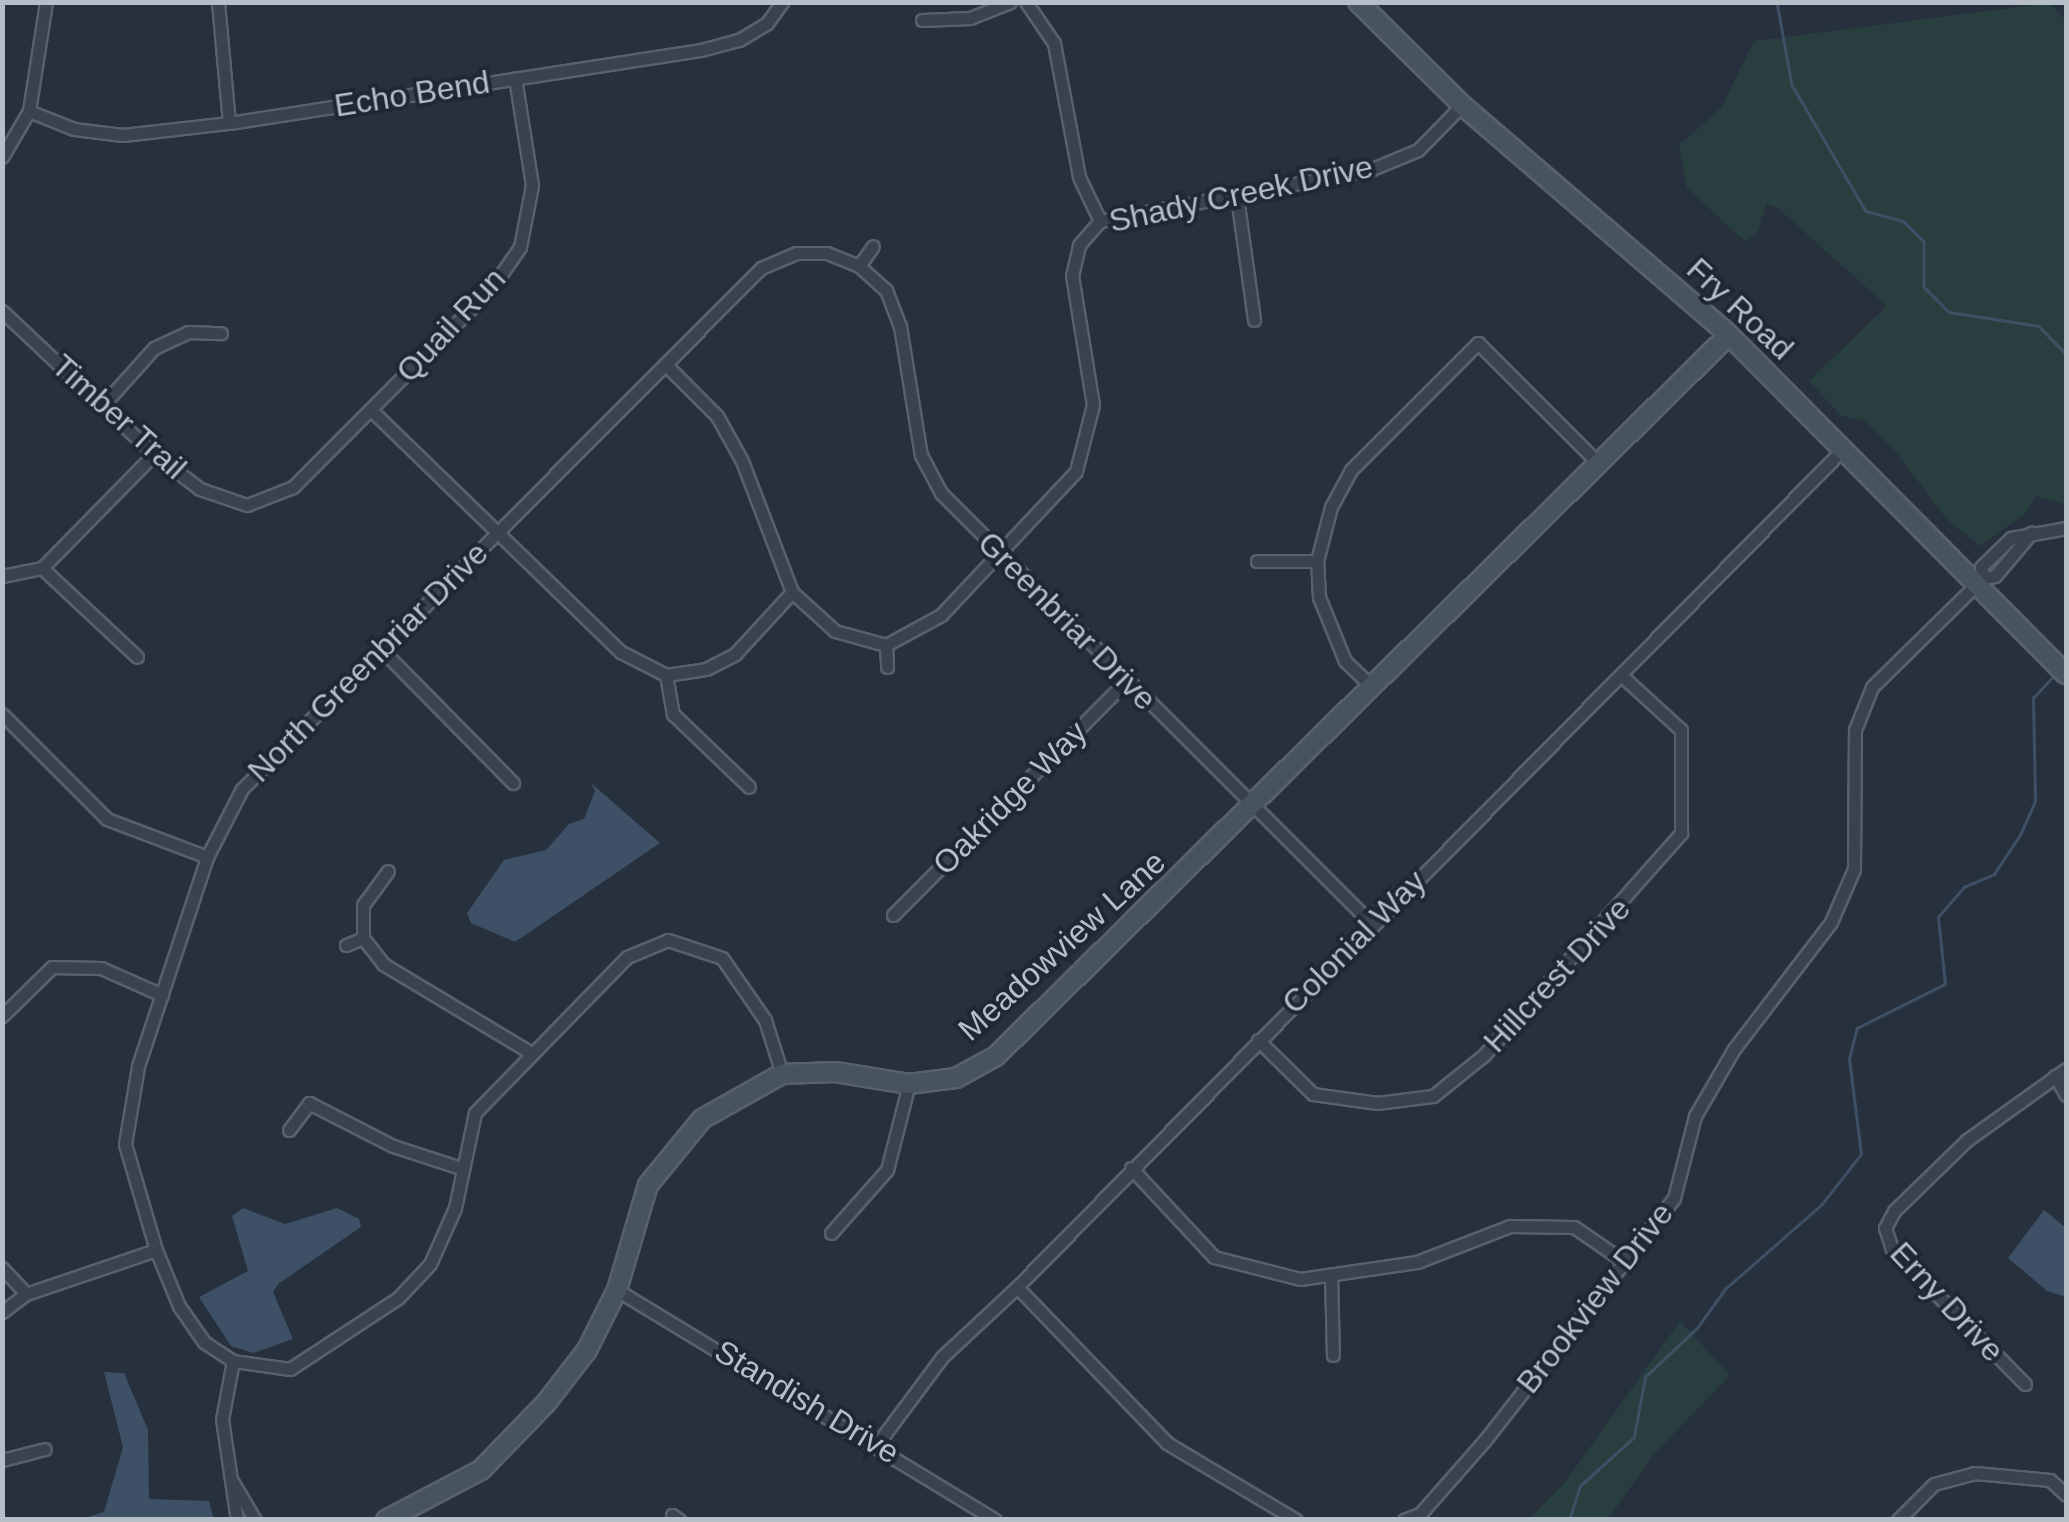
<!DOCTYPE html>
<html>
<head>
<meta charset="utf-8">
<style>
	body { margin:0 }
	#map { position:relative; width:2069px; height:1522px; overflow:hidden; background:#26313d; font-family:Arial,sans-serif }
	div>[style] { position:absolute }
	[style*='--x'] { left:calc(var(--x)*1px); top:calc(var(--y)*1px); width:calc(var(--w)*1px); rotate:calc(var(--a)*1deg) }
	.green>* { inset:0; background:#293f3f }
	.water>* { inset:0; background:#3d5065 }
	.stream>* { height:2.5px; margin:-1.25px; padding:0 1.25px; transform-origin:1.25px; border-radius:1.25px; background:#3d5065 }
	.roads { filter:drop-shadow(2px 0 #58616b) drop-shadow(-2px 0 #58616b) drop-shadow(0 2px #58616b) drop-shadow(0 -2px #58616b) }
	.street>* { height:11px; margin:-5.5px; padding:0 5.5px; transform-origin:5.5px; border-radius:5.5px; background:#3a434d }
	.secondary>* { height:18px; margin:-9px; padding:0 9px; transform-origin:9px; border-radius:9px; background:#485360 }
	span { translate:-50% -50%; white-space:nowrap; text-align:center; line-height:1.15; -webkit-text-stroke:8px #1f2832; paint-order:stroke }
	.street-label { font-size:32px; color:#b6bec8 }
	.frame { position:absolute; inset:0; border:5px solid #b6bec8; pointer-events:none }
</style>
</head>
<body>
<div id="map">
	<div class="green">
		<div style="clip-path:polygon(2050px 3px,2066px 21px,2066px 505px,2036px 496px,2026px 513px,1980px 546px,1946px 518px,1892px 447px,1863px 420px,1841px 416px,1809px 381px,1887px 306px,1778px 208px,1766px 204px,1758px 232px,1746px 242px,1687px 188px,1679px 145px,1721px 108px,1754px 41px)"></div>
		<div style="clip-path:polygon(1680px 1321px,1730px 1375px,1653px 1455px,1608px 1519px,1529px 1519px,1566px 1481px)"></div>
	</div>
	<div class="water">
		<div style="clip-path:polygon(591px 783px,660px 843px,515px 942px,471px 923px,467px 913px,504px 860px,546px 850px,569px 824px,584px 819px,595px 791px)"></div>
		<div style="clip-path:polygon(243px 1208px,285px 1224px,337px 1208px,359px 1219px,361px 1227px,278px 1284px,273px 1292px,293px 1339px,253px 1353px,231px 1346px,199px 1297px,248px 1271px,232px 1216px)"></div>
		<div style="clip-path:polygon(2044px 1210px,2066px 1228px,2066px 1297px,2047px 1291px,2008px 1258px)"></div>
		<div style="clip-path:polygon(104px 1372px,124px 1373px,148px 1430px,149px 1499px,209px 1501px,214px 1519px,81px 1519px,104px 1512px,123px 1447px)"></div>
	</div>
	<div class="stream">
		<div style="--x:1777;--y:2;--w:84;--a:79.8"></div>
		<div style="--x:1792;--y:85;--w:146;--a:59.6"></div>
		<div style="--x:1866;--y:211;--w:38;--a:15"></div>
		<div style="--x:1903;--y:221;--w:29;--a:44"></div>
		<div style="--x:1924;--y:241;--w:46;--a:90"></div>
		<div style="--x:1924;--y:287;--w:35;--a:45"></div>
		<div style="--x:1949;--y:312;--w:91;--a:8.8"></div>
		<div style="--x:2039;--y:326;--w:39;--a:46"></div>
		<div style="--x:1569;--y:1520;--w:36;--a:-72"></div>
		<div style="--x:1580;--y:1486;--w:73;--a:-42.2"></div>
		<div style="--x:1634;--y:1437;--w:61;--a:-79.6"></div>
		<div style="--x:1645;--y:1377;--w:71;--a:-43.3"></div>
		<div style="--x:1697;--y:1328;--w:48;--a:-54.3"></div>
		<div style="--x:1725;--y:1289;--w:129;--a:-41.2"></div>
		<div style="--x:1822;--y:1204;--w:63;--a:-52"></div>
		<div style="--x:1861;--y:1154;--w:96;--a:-97.2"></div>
		<div style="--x:1849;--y:1059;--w:32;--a:-76"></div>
		<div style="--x:1857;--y:1028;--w:98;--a:-26.6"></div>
		<div style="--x:1945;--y:984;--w:67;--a:-96"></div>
		<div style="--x:1938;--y:917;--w:40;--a:-49"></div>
		<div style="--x:1964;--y:887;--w:33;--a:-23"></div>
		<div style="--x:1994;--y:874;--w:47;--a:-56.3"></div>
		<div style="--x:2020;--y:835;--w:37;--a:-66"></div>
		<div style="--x:2035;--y:801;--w:103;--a:-91.1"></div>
		<div style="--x:2033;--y:698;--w:33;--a:-47"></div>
	</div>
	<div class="roads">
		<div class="street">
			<div style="--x:218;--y:2;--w:121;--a:84.8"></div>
			<div style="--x:1026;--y:2;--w:50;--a:55.7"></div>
			<div style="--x:1054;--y:43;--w:136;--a:79.4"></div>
			<div style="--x:1079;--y:177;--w:49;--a:64.5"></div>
			<div style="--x:922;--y:20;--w:48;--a:-2.4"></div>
			<div style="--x:970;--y:18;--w:43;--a:-21.8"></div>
			<div style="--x:29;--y:111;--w:48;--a:21.8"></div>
			<div style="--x:74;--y:129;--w:49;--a:7"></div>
			<div style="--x:123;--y:135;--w:107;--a:-6.5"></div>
			<div style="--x:229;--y:123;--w:478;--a:-8.8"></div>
			<div style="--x:701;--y:50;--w:39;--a:-15"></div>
			<div style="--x:739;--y:40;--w:33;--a:-31"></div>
			<div style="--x:767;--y:23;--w:26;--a:-54"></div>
			<div style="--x:2;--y:157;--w:53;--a:-59.6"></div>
			<div style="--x:29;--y:111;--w:110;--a:-81.1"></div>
			<div style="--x:1237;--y:197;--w:124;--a:82.1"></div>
			<div style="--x:859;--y:266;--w:36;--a:42"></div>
			<div style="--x:886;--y:290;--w:39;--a:69"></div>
			<div style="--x:900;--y:326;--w:131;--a:80.8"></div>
			<div style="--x:921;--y:455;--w:43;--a:62.2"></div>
			<div style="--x:941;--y:493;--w:608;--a:45"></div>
			<div style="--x:2;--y:311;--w:209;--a:43.3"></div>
			<div style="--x:154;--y:454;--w:58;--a:37.3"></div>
			<div style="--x:200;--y:489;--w:50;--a:18.8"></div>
			<div style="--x:247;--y:505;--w:49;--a:-21.4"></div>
			<div style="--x:293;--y:487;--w:284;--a:-45.1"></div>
			<div style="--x:493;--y:286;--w:47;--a:-55.3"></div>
			<div style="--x:520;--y:247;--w:63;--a:-79"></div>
			<div style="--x:532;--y:185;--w:108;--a:-99"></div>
			<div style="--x:665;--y:364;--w:74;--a:45"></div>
			<div style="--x:717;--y:416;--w:51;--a:60.9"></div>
			<div style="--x:742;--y:461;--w:140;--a:69.1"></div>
			<div style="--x:792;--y:592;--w:58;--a:42.2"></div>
			<div style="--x:835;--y:631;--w:53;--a:15.4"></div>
			<div style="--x:886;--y:645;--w:22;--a:87"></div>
			<div style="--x:102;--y:406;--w:78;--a:-48.1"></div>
			<div style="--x:154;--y:348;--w:38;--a:-25"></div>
			<div style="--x:188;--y:332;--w:33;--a:2"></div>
			<div style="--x:371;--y:410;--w:348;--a:44.1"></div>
			<div style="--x:621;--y:652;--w:51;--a:27.1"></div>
			<div style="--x:1257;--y:561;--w:60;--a:0"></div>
			<div style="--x:42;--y:568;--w:130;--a:43.1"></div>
			<div style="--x:2;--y:576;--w:41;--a:-11.3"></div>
			<div style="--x:42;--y:568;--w:160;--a:-45.5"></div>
			<div style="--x:1983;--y:578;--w:11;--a:-100"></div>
			<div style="--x:1981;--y:567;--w:42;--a:-44"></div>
			<div style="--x:2011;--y:538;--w:56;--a:-10.3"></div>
			<div style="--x:886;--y:645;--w:63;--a:-28.6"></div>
			<div style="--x:941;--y:615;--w:197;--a:-46.8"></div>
			<div style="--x:1076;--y:471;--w:68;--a:-75.6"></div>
			<div style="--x:1093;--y:405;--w:131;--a:-99.2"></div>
			<div style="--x:1072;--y:276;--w:32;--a:-77"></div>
			<div style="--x:1079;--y:245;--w:32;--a:-49"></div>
			<div style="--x:1100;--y:221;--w:277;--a:-10.8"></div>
			<div style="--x:1372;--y:169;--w:50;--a:-22.4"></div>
			<div style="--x:1418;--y:150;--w:63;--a:-45.6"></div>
			<div style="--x:381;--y:649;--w:188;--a:45.4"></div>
			<div style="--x:666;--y:675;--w:40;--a:-8.5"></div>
			<div style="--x:706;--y:669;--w:33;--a:-27"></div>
			<div style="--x:735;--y:654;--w:84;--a:-47.4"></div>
			<div style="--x:666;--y:675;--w:40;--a:80"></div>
			<div style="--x:673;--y:714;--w:105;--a:43.8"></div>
			<div style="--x:1373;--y:688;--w:39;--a:-136"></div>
			<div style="--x:1345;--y:661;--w:69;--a:-112.1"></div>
			<div style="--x:1319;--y:597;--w:36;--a:-93"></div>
			<div style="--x:1317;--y:561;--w:56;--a:-75.5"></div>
			<div style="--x:1331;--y:507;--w:42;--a:-61.6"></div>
			<div style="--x:1351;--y:470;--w:180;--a:-45"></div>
			<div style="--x:1478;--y:343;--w:170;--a:45"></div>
			<div style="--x:2;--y:714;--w:148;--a:45"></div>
			<div style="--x:107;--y:819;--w:107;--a:20.8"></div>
			<div style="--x:893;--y:915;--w:330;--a:-45.1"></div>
			<div style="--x:363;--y:938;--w:33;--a:52"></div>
			<div style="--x:383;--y:964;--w:169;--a:31"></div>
			<div style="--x:346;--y:945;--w:18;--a:-22"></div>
			<div style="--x:363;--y:938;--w:33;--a:-90"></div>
			<div style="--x:363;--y:905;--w:42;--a:-53.7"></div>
			<div style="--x:2;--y:1016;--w:70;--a:-44.4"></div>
			<div style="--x:52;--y:967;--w:49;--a:1.2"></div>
			<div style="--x:101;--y:968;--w:67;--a:23.9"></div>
			<div style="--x:1258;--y:1040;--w:77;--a:44.5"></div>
			<div style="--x:1313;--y:1094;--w:65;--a:8"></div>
			<div style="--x:1377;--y:1103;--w:56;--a:-7.1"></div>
			<div style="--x:1433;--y:1096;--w:65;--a:-38.8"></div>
			<div style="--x:1484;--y:1055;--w:297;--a:-48.4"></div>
			<div style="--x:1681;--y:833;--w:103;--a:-90"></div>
			<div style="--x:1681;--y:730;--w:80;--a:-137.5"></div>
			<div style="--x:782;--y:1074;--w:57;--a:-107.5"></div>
			<div style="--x:765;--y:1020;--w:75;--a:-124.7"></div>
			<div style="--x:722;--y:958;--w:57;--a:-161.6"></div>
			<div style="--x:668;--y:940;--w:44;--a:157.5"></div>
			<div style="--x:627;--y:957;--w:218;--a:134.3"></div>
			<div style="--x:475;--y:1113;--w:97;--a:101.9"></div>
			<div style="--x:455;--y:1208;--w:61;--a:114.1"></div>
			<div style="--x:430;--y:1264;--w:47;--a:133.3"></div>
			<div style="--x:398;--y:1298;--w:129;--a:146.7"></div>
			<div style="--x:290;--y:1369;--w:58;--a:-172"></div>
			<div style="--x:233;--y:1361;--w:35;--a:-147"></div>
			<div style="--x:204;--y:1342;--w:44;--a:-124.8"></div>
			<div style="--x:179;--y:1306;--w:61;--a:-112.3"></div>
			<div style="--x:156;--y:1250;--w:110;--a:-106.3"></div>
			<div style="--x:125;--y:1144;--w:79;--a:-80.5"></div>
			<div style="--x:138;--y:1066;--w:220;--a:-71.7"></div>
			<div style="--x:207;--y:857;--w:76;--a:-62.8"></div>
			<div style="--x:242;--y:789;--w:735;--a:-45.11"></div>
			<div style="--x:761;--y:268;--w:38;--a:-23"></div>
			<div style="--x:796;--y:253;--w:31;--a:0"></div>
			<div style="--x:827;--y:253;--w:35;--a:22"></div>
			<div style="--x:859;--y:266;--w:24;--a:-55"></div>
			<div style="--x:2055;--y:1076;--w:22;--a:60"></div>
			<div style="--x:289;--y:1130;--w:34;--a:-53"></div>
			<div style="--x:309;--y:1103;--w:94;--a:27.1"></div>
			<div style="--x:393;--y:1146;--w:68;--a:17.9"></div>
			<div style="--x:1131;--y:1168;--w:122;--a:47"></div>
			<div style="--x:1214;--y:1257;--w:89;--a:14.3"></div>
			<div style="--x:1300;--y:1279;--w:118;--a:-8.3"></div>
			<div style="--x:1417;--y:1262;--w:100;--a:-21.2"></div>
			<div style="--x:1510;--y:1226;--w:64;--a:0.9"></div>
			<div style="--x:1574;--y:1227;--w:62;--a:34.5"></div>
			<div style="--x:831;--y:1233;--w:84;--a:-48.4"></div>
			<div style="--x:887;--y:1170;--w:89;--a:-75.7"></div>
			<div style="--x:2;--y:1268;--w:35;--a:47"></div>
			<div style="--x:1331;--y:1275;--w:80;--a:88.6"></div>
			<div style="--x:1017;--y:1287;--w:216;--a:46.1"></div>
			<div style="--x:1167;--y:1443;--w:150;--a:30.8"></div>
			<div style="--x:617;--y:1290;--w:442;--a:31.3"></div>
			<div style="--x:2;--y:1312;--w:30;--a:-37"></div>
			<div style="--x:26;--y:1294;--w:137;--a:-18.7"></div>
			<div style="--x:233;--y:1361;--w:59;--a:100.7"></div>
			<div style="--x:222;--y:1419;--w:102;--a:81.6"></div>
			<div style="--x:2025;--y:1384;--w:190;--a:-134.6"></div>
			<div style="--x:1892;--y:1249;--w:22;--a:-108"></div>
			<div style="--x:1885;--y:1228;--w:19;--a:-62"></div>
			<div style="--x:1894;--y:1211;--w:102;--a:-44.2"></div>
			<div style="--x:1967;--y:1140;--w:122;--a:-35.6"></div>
			<div style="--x:878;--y:1443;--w:107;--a:-53.3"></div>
			<div style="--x:942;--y:1357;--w:103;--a:-43"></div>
			<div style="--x:1017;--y:1287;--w:1174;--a:-45.41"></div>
			<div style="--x:2;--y:1460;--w:44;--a:-14.3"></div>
			<div style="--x:232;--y:1481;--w:45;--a:59.5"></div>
			<div style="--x:672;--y:1515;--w:9;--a:36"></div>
			<div style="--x:1404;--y:1520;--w:17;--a:-21"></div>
			<div style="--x:1420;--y:1514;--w:98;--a:-48.7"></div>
			<div style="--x:1485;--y:1440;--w:307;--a:-52"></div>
			<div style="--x:1674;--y:1198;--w:85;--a:-75.6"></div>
			<div style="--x:1695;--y:1116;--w:78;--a:-59.8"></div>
			<div style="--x:1734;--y:1049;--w:160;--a:-52.6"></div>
			<div style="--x:1831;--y:922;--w:58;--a:-66.5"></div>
			<div style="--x:1854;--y:869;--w:139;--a:-89.6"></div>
			<div style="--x:1855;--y:730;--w:46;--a:-68.4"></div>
			<div style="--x:1872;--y:687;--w:156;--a:-44.5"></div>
			<div style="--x:1983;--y:578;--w:12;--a:-9"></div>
			<div style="--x:1995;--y:576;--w:57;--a:-49.9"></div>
			<div style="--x:1898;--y:1520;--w:51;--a:-45"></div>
			<div style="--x:1934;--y:1484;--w:42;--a:-15"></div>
			<div style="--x:1975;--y:1473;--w:75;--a:5.3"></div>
			<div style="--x:2050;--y:1480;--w:22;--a:43"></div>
		</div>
		<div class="secondary">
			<div style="--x:1358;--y:2;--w:146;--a:44.7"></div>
			<div style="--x:1462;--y:105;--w:352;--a:40.7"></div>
			<div style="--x:1729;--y:335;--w:478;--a:45.2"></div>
			<div style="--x:386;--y:1520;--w:107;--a:-27.8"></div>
			<div style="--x:481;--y:1470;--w:93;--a:-45.9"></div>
			<div style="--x:546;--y:1403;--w:67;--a:-52.3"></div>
			<div style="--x:587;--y:1350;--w:67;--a:-63.4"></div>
			<div style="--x:617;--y:1290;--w:109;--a:-73.6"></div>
			<div style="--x:648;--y:1185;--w:85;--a:-50.7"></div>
			<div style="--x:702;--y:1119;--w:92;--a:-29.4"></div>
			<div style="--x:782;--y:1074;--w:53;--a:-2.2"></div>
			<div style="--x:835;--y:1072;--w:75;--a:9.2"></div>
			<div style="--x:909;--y:1084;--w:47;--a:-7.3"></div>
			<div style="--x:956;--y:1078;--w:46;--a:-28.8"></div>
			<div style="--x:996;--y:1056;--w:1028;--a:-44.53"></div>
		</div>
	</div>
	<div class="street-label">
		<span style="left:412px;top:94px;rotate:-9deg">Echo Bend</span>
		<span style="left:1241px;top:194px;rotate:-12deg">Shady Creek Drive</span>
		<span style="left:1740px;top:309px;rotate:43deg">Fry Road</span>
		<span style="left:451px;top:325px;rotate:-47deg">Quail Run</span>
		<span style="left:119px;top:417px;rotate:42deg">Timber Trail</span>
		<span style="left:1067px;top:621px;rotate:45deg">Greenbriar Drive</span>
		<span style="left:368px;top:662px;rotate:-45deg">North Greenbriar Drive</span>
		<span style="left:1010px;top:798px;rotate:-45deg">Oakridge Way</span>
		<span style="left:1354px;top:942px;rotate:-45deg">Colonial Way</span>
		<span style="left:1062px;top:946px;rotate:-42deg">Meadowview Lane</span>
		<span style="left:1557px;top:975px;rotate:-47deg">Hillcrest Drive</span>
		<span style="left:1595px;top:1298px;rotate:-52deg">Brookview Drive</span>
		<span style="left:1947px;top:1302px;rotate:47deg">Erny Drive</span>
		<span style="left:807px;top:1402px;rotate:31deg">Standish Drive</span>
	</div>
	<div class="frame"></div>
</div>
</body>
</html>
